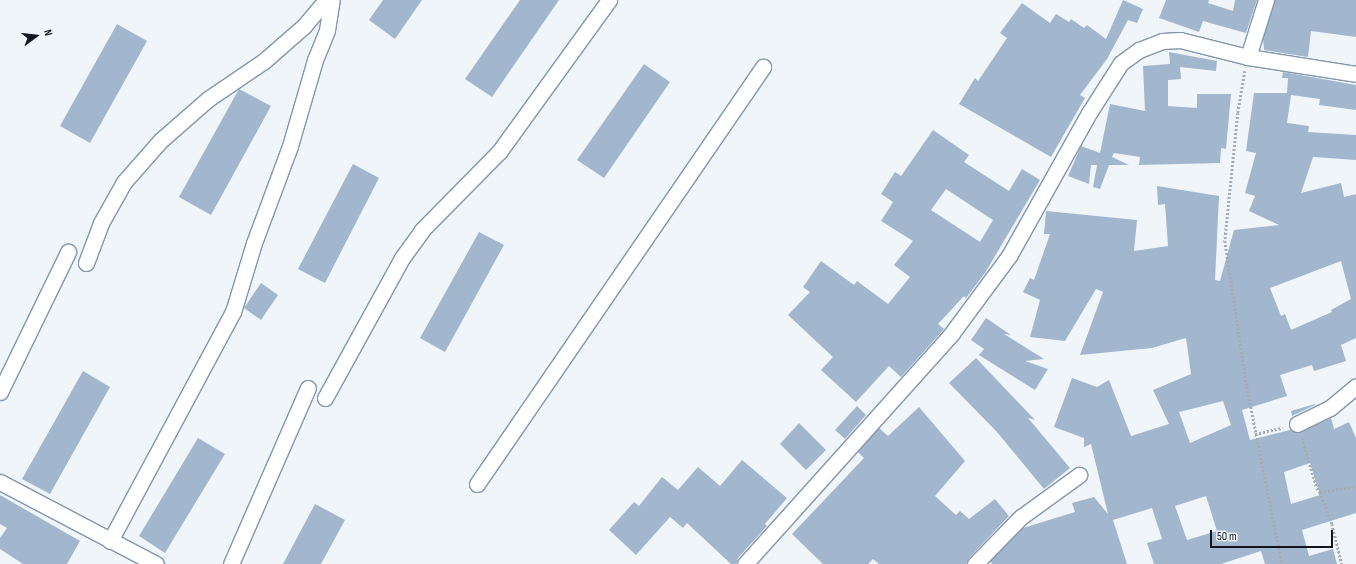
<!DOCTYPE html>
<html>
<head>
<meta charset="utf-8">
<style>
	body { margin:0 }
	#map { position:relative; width:1356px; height:564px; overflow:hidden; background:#f0f5fa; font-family:"Sofia Sans Condensed",sans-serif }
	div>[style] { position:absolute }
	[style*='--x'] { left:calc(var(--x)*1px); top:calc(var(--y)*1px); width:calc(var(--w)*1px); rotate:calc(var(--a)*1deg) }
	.building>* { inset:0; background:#a2b6ce }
	.path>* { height:2.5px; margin-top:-1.25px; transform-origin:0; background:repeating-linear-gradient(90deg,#a5abb1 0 2px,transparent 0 4px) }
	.roads { filter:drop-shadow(1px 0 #8296ad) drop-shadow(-1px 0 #8296ad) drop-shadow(0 1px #8296ad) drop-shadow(0 -1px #8296ad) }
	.street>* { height:15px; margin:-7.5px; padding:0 7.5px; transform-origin:7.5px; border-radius:7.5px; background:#fff }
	span { translate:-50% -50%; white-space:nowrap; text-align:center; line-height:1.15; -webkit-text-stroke:4px #f0f5fa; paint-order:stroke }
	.north { position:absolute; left:16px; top:16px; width:40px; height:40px; -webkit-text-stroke:3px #f0f5fa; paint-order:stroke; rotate:75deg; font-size:11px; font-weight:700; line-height:16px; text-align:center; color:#0f161f }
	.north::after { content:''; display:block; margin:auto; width:14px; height:18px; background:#0f161f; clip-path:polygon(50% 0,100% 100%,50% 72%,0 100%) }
	.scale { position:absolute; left:1210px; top:530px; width:123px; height:18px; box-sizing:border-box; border:2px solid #0f161f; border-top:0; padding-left:5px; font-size:12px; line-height:14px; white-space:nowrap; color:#0f161f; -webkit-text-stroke:3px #f0f5fa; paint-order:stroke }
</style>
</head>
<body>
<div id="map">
	<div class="building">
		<div style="clip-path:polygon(383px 0,422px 0,395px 39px,369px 20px)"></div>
		<div style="clip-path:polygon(520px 0,559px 0,492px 97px,465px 79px)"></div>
		<div style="clip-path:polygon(1123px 0,1143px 9px,1137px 23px,1128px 20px,1107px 59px,1080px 95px,1085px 98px,1051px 157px,959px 104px,975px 78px,978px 81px,1007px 38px,1000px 33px,1022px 3px,1050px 23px,1056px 14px,1069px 22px,1071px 19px,1084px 28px,1087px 25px,1106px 39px)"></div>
		<div style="clip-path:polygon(1166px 0,1209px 0,1208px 3px,1233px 11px,1235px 0,1257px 0,1246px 33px,1203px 21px,1199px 32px,1159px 18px)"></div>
		<div style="clip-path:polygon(1275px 0,1356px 0,1356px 37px,1311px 31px,1308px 57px,1264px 50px,1263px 38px)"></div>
		<div style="clip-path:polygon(117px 24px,147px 41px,90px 143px,60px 126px)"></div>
		<div style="clip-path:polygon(1169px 52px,1217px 61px,1216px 71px,1180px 67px,1181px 79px,1168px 80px,1168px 106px,1197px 108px,1197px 94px,1231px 94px,1226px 149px,1221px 148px,1220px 163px,1139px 165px,1140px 157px,1114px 153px,1112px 157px,1129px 165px,1109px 165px,1100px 189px,1093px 187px,1097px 165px,1091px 165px,1089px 184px,1068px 176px,1081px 146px,1100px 153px,1110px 104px,1145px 111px,1143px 66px,1170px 64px)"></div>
		<div style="clip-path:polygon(644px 64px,670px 82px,604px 178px,577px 160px)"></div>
		<div style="clip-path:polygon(evenodd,1283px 72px,1356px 85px,1356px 110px,1319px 105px,1320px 99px,1291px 95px,1287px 123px,1309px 126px,1308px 132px,1356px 135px,1356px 160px,1313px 157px,1301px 193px,1341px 183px,1344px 197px,1356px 194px,1356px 338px,1341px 345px,1346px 361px,1314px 371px,1312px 365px,1280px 375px,1287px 396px,1242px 410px,1250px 440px,1290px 430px,1301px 432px,1331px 418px,1334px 429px,1349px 422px,1356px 438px,1356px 513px,1302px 530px,1309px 556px,1333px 549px,1337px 564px,1265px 564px,1261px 551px,1221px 564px,1154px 564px,1147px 543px,1162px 539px,1152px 508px,1113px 520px,1127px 564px,992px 564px,990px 561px,1023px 528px,1075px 512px,1072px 503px,1094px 497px,1108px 514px,1091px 444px,1084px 447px,1084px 438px,1054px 427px,1072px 378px,1097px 387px,1109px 380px,1131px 436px,1169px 424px,1153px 390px,1191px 374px,1186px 338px,1152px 348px,1080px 355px,1103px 292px,1096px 289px,1065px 341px,1030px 337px,1040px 300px,1023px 292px,1030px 278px,1034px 280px,1050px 234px,1044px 234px,1046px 211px,1137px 220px,1134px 251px,1168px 246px,1165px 204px,1158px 205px,1157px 186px,1219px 196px,1215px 280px,1220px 281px,1234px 230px,1279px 225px,1249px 211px,1255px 196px,1245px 193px,1256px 153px,1246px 151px,1254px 93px,1287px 93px,1288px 78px,1282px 78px,1283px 72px,1341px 261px,1351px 299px,1331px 310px,1332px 312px,1291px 330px,1285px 314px,1281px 316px,1270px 288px,1341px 261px,1283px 72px,1223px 401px,1231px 425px,1190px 443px,1179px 412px,1223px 401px,1283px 72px,1310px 463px,1320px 495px,1291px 504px,1284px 472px,1310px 463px,1283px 72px,1206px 496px,1217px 531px,1187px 540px,1175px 506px,1206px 496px)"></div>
		<div style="clip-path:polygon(239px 89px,271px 106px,211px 215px,179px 197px)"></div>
		<div style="clip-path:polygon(evenodd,933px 130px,969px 155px,964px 162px,1009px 191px,1022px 169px,1040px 180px,985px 273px,966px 298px,964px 296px,938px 324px,944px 329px,901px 377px,889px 366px,856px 402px,821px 370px,833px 357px,788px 315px,810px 292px,803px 287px,821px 261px,854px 285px,857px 281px,888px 304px,910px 277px,894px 265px,913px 241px,881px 221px,893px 202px,881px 194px,895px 172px,901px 176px,933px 130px,946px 189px,993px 220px,980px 242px,931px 210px,946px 189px)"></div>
		<div style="clip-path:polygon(353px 164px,379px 178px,325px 283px,298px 269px)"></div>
		<div style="clip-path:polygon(479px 232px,504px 245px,445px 352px,420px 338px)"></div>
		<div style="clip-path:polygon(261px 283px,278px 295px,261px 320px,244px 308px)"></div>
		<div style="clip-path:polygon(986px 318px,1011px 335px,1004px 334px,1044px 359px,1025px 361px,1048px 369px,1035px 390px,979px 355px,984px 349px,971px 340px)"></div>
		<div style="clip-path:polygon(976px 358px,1035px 420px,1028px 418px,1070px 468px,1044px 489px,997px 432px,949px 383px)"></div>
		<div style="clip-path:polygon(83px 371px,110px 387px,50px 494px,22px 479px)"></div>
		<div style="clip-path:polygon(1315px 404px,1315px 405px,1292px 416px,1291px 411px)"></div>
		<div style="clip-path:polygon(857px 406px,866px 415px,845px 439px,835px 430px)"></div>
		<div style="clip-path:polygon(919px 407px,965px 461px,935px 496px,956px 515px,960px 511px,969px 519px,995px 499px,1009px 516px,969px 558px,966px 564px,879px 564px,873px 559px,868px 564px,823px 564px,792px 534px,864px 458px,858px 452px,879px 428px,888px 436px)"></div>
		<div style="clip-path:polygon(799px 423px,826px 450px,806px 470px,780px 444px)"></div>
		<div style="clip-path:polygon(198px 438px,225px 454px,165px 553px,139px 536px)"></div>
		<div style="clip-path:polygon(742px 460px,787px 498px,765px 524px,767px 526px,738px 558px,736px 564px,731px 564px,687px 523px,683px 528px,670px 517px,636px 555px,609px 530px,634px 502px,639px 506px,662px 477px,678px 490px,698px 467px,720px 486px)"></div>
		<div style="clip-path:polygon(0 495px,80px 541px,67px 564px,23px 564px,0 549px,0 538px,7px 528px,0 524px)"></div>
		<div style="clip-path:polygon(315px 504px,345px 520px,321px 564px,283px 564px)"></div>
	</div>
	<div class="path">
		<div style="--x:1245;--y:71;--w:43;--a:99.5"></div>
		<div style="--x:1238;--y:113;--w:129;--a:95.8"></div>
		<div style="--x:1225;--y:241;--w:148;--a:81.4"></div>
		<div style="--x:1247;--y:387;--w:180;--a:78.8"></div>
		<div style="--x:1255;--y:434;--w:28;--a:-13"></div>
		<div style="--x:1302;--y:438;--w:52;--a:73.3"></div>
		<div style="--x:1317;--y:488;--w:5;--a:53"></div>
		<div style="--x:1320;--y:492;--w:34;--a:69"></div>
		<div style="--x:1332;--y:524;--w:41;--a:76"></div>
		<div style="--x:1320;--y:492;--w:36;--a:-9"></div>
	</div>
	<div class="roads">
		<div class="street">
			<div style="--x:1248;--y:57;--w:60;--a:-72.5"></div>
			<div style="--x:86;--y:263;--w:43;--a:-69.4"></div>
			<div style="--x:101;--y:223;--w:47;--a:-60.7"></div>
			<div style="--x:124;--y:182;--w:55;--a:-48.7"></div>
			<div style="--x:160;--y:141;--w:64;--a:-41.2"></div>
			<div style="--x:208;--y:99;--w:68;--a:-34.2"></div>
			<div style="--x:264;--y:61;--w:53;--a:-41.2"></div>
			<div style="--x:304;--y:26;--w:34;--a:-50"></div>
			<div style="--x:0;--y:392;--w:156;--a:-64.1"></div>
			<div style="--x:325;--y:398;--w:160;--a:-61.2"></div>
			<div style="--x:402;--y:258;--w:34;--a:-54"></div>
			<div style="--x:422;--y:230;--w:110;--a:-45.4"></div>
			<div style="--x:499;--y:152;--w:188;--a:-54.1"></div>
			<div style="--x:1297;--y:424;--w:37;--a:-26"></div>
			<div style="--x:1330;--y:408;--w:34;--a:-40"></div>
			<div style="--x:0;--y:482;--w:176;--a:27.7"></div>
			<div style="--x:477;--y:484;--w:506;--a:-55.56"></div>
			<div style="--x:110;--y:541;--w:260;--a:-61.8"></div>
			<div style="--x:233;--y:312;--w:72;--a:-73.1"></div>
			<div style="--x:254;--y:243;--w:103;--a:-69.6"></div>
			<div style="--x:290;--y:146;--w:90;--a:-73.8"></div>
			<div style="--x:315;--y:60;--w:32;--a:-68"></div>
			<div style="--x:327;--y:30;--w:30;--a:-81"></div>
			<div style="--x:231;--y:564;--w:192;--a:-66.4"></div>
			<div style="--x:745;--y:564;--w:310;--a:-48.1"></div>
			<div style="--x:952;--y:333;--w:96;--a:-53.5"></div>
			<div style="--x:1009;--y:256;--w:164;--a:-60.8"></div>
			<div style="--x:1089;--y:113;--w:59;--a:-57.4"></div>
			<div style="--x:1121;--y:63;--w:22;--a:-36"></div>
			<div style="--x:1139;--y:50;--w:25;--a:-21"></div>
			<div style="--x:1162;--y:41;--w:18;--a:-3"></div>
			<div style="--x:1180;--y:40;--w:70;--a:14"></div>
			<div style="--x:1248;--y:57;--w:109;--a:8.9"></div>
			<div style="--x:975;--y:564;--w:66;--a:-45.6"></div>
			<div style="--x:1021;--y:517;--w:72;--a:-35.9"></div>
		</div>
	</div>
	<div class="north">N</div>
	<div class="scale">50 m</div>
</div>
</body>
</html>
